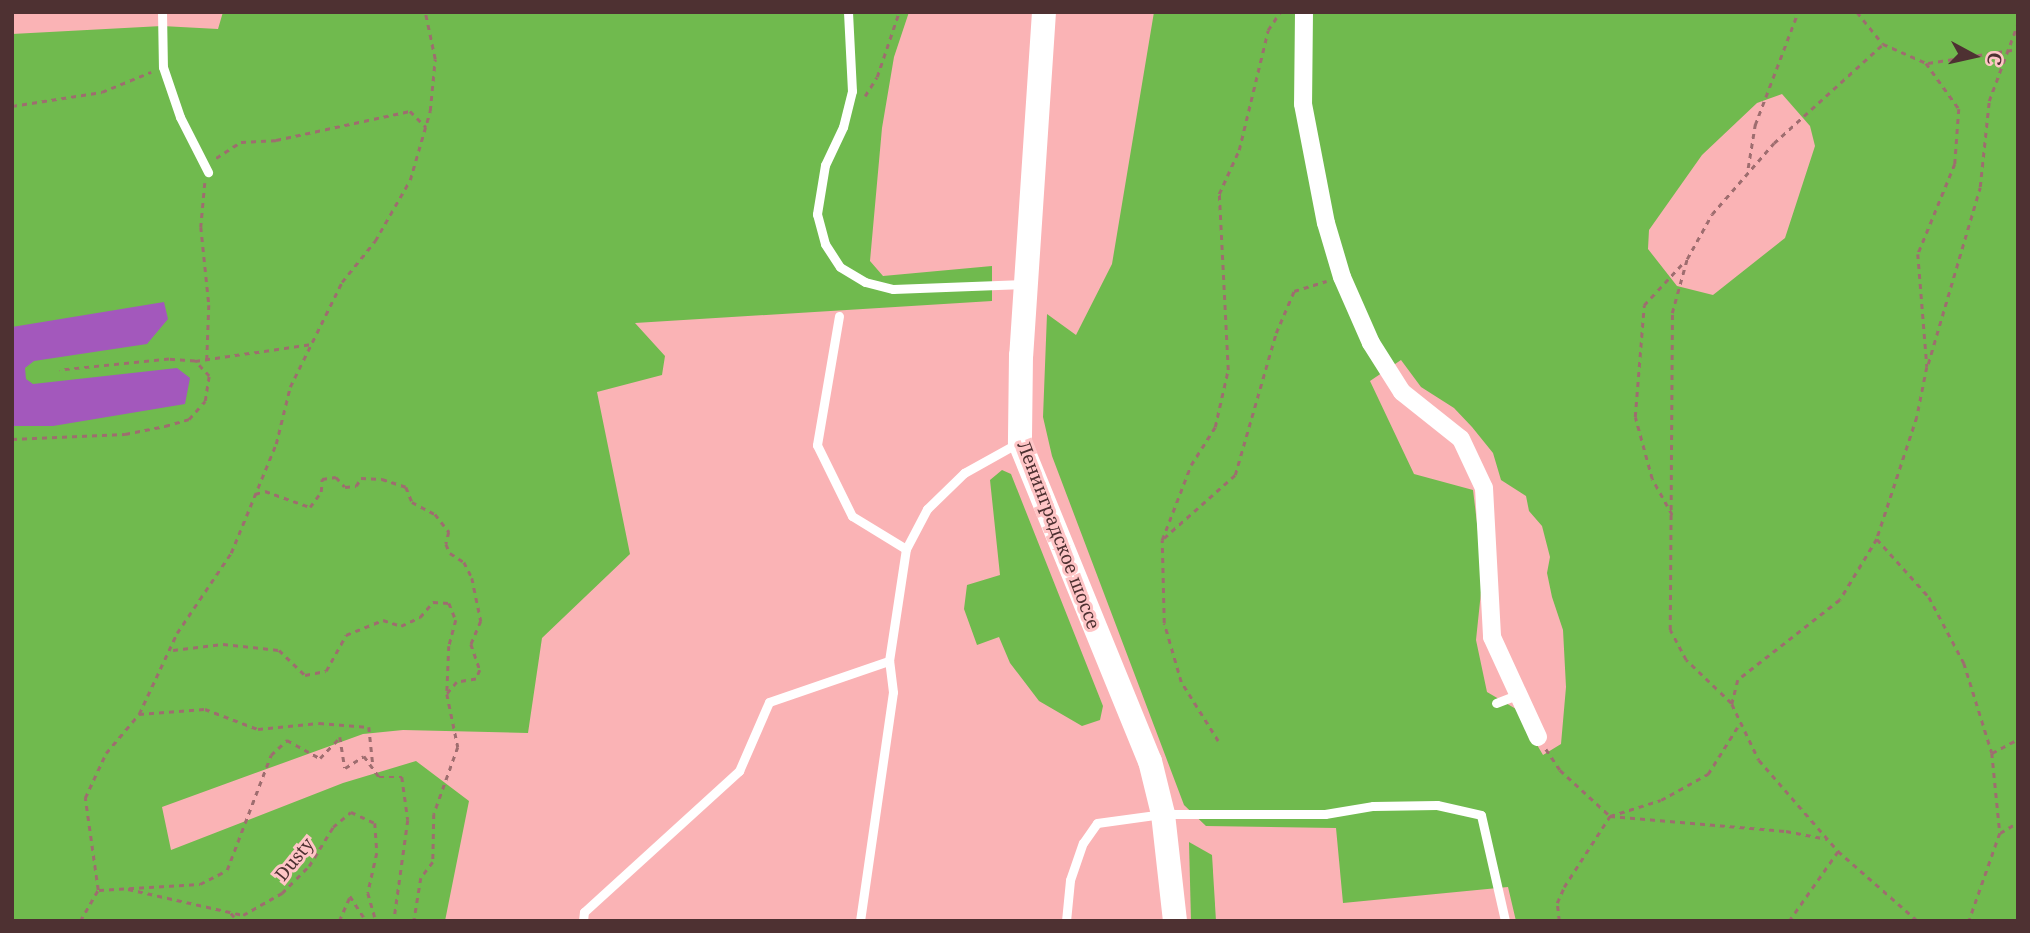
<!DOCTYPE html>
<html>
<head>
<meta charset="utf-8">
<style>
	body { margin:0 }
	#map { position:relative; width:2030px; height:933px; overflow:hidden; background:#fab3b5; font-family:"Noto Serif",serif }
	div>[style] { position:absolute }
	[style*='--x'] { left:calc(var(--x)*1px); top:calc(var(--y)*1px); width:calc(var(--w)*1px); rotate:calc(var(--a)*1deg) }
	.green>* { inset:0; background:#70ba4e }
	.water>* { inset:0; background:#a358bc }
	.path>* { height:2.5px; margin-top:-1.25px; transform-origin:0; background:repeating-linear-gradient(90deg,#9e6d6f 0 5px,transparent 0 10px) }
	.service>* { height:9px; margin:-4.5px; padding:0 4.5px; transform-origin:4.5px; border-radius:4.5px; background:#fff }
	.minor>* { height:18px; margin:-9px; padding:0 9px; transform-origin:9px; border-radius:9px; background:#fff }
	.secondary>* { height:24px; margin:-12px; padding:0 12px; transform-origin:12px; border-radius:12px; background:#fff }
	span { translate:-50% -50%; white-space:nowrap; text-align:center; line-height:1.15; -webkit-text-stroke:6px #ffc5c6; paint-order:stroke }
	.street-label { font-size:18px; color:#4e3132 }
	.frame { position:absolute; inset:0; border:14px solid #4e3132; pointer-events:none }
	.north { position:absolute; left:1939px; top:21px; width:70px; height:70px; -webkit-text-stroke:5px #ffc5c6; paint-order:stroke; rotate:98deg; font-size:19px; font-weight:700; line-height:28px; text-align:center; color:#4e3132 }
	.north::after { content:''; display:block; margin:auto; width:24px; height:32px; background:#4e3132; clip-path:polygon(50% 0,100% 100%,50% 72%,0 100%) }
</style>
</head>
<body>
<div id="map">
	<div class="green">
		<div style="clip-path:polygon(223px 12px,909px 12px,894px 57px,882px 128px,870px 261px,883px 276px,992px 266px,992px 301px,635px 323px,665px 356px,662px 375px,597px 392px,630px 554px,542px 638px,528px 733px,403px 730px,363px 734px,162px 807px,171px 850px,343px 783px,416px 761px,469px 801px,445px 921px,12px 921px,12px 34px,162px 26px,218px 29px)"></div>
		<div style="clip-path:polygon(evenodd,1154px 12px,2018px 12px,2018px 921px,1516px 921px,1508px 887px,1343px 903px,1336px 828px,1206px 826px,1184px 805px,1052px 456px,1043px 417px,1047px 314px,1076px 335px,1112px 264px,1154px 12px,1782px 94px,1810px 126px,1815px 146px,1785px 238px,1713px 295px,1677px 286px,1648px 249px,1649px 230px,1702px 155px,1757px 103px,1782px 94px,1154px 12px,1401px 360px,1421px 387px,1454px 408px,1472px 427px,1493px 453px,1501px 480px,1526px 496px,1529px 511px,1542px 526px,1550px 557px,1547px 573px,1552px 597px,1563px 630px,1566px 687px,1561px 744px,1543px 755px,1516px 709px,1487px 692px,1476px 640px,1483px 573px,1473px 490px,1414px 474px,1370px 381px,1401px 360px)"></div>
		<div style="clip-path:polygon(1002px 470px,1011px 474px,1103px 706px,1100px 720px,1082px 726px,1039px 701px,1010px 663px,999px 637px,977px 645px,964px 609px,967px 585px,1000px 575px,990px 480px)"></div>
		<div style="clip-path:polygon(1189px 842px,1212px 855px,1216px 921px,1191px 921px)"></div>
	</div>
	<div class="water">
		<div style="clip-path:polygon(164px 302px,168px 319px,147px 344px,34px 361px,25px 368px,26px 379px,33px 384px,177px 368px,190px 378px,185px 404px,53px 426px,12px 426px,12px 327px)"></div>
	</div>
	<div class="path">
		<div style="--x:1857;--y:12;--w:41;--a:50.9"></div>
		<div style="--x:1883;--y:44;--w:47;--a:23.8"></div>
		<div style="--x:1926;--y:63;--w:57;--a:54.3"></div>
		<div style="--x:1959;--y:109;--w:55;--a:94.2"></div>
		<div style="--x:1955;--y:164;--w:97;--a:112.3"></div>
		<div style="--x:1918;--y:254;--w:113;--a:85.4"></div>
		<div style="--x:1927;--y:367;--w:51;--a:101.3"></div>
		<div style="--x:1917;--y:417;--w:128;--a:108.2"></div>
		<div style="--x:1877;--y:539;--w:71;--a:121.2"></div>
		<div style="--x:1840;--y:600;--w:130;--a:141.9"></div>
		<div style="--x:1738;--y:680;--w:25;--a:104"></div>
		<div style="--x:1732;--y:704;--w:62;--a:64.3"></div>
		<div style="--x:1759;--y:760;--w:121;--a:49"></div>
		<div style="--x:1838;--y:851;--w:106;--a:41.2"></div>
		<div style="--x:1928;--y:63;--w:91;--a:-8.8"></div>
		<div style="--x:865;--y:96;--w:22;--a:-58"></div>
		<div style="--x:877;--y:77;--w:69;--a:-71.3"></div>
		<div style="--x:12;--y:106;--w:91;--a:-8.8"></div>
		<div style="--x:102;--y:92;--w:53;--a:-22.2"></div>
		<div style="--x:216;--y:158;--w:30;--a:-33"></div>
		<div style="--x:241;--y:142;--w:35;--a:-3"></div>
		<div style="--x:276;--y:140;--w:137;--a:-12.2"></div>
		<div style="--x:410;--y:111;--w:23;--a:45"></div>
		<div style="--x:1748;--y:168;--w:44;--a:-80.8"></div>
		<div style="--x:1755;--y:125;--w:121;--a:-69.2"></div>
		<div style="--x:205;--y:183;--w:44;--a:95.2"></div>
		<div style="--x:201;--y:227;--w:78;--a:84.1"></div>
		<div style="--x:209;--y:305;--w:55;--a:92.1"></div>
		<div style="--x:195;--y:361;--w:118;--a:-8.3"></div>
		<div style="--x:1928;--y:364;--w:184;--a:-73.6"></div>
		<div style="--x:1980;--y:187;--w:86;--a:-84"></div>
		<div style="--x:1989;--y:101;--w:83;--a:-69.6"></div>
		<div style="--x:12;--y:439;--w:113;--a:-2.5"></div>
		<div style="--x:125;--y:434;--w:41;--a:-11.3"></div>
		<div style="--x:165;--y:426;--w:25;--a:-16"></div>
		<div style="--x:189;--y:419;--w:24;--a:-48"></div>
		<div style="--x:205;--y:401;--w:25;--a:-81"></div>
		<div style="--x:209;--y:376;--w:21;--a:-133"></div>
		<div style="--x:195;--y:361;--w:26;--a:-176"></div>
		<div style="--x:169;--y:359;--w:110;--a:174.2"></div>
		<div style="--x:255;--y:494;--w:10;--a:-17"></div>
		<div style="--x:265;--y:491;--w:48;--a:19.6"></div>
		<div style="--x:310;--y:507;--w:19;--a:-54"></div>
		<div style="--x:321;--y:492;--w:13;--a:-86"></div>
		<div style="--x:322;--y:479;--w:14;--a:-8"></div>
		<div style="--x:336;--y:477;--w:13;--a:48"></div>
		<div style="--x:345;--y:487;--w:11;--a:-5"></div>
		<div style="--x:356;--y:486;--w:9;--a:-58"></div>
		<div style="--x:361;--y:478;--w:21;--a:3"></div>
		<div style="--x:382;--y:479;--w:25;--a:18"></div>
		<div style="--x:406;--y:487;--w:16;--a:68"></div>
		<div style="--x:412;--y:502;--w:26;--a:28"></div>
		<div style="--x:435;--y:514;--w:23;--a:52"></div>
		<div style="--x:449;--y:532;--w:12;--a:104"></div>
		<div style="--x:446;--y:544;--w:10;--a:66"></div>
		<div style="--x:450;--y:553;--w:17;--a:33"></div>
		<div style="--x:464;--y:562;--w:18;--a:63"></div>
		<div style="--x:472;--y:578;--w:44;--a:78.2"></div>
		<div style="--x:481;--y:621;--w:25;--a:113"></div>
		<div style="--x:471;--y:644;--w:28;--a:71"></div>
		<div style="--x:480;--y:670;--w:10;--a:114"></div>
		<div style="--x:476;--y:679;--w:19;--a:171"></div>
		<div style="--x:457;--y:682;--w:16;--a:130"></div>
		<div style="--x:1672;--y:515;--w:41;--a:-119.1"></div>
		<div style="--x:1652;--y:479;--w:64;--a:-105.3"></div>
		<div style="--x:1635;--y:417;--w:112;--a:-85.4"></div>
		<div style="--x:1644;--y:305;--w:59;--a:-47.1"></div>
		<div style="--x:1164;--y:538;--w:95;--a:-41.6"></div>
		<div style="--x:1235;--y:475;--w:148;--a:-73.9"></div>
		<div style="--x:1276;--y:333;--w:46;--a:-66.8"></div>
		<div style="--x:1294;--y:291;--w:34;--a:-17"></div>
		<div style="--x:1877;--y:539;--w:78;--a:48.1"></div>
		<div style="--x:1929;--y:597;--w:75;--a:62.1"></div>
		<div style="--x:1964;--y:663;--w:94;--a:72.7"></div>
		<div style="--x:1992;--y:753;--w:80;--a:84.3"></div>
		<div style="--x:2000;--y:833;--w:93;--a:109.4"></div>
		<div style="--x:173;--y:650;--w:50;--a:-6.8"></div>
		<div style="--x:223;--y:644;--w:56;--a:6.1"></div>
		<div style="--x:279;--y:650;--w:36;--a:44"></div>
		<div style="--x:305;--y:675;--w:21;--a:-11"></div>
		<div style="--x:326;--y:671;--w:41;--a:-60.9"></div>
		<div style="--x:346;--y:635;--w:40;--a:-22"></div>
		<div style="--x:383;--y:620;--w:19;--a:18"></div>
		<div style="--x:401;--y:626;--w:21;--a:-25"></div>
		<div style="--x:420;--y:617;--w:20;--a:-49"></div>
		<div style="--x:433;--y:602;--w:16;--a:4"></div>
		<div style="--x:449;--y:603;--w:18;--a:68"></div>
		<div style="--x:456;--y:620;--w:27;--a:105"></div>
		<div style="--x:449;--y:646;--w:48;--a:92.4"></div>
		<div style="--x:447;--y:694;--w:54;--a:78.3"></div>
		<div style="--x:458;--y:747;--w:71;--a:109.7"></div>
		<div style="--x:434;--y:814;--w:48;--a:91.2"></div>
		<div style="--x:433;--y:862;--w:20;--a:127"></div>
		<div style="--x:421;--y:878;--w:44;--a:99.2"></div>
		<div style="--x:1731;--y:703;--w:62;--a:-136.3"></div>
		<div style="--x:1686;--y:660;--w:34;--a:-118"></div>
		<div style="--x:1670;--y:630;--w:317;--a:-89.6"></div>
		<div style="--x:1672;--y:313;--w:56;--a:-74.5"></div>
		<div style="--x:1687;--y:259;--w:51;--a:-60.9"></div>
		<div style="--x:1712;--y:214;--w:94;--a:-48.9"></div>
		<div style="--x:1774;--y:143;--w:147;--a:-42.2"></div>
		<div style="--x:139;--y:714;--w:66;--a:-4.3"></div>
		<div style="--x:205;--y:709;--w:57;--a:20.7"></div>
		<div style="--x:258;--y:729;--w:61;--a:-5.6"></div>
		<div style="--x:319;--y:723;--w:50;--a:4.6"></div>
		<div style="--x:369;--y:727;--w:39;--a:84"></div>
		<div style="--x:1218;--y:741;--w:70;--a:-122.1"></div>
		<div style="--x:1181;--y:682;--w:61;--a:-106.1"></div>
		<div style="--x:1164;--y:623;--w:83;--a:-91.4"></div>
		<div style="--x:1162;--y:540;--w:80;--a:-68.9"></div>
		<div style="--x:1191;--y:465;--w:45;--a:-57.7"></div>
		<div style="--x:1215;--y:427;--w:58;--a:-77.2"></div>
		<div style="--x:1228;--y:370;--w:176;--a:-92.9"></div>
		<div style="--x:1219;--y:194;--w:48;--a:-65.6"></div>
		<div style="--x:1239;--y:150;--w:123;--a:-76.4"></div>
		<div style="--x:1268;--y:30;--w:22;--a:-56"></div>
		<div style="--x:1546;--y:749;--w:25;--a:56"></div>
		<div style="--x:1560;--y:770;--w:68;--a:42.6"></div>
		<div style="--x:1610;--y:816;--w:177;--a:4.9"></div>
		<div style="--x:1786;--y:831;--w:42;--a:11"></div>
		<div style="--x:1992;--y:753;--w:30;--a:-28"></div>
		<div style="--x:2000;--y:833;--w:21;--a:-31"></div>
		<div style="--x:128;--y:889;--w:118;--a:12.7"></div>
		<div style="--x:243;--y:915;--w:45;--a:-29.4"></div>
		<div style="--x:282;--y:893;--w:38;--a:-45"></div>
		<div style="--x:309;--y:866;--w:46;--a:-58.4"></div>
		<div style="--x:333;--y:827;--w:23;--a:-40"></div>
		<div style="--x:351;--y:812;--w:26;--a:25"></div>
		<div style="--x:375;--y:823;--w:30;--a:86"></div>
		<div style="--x:377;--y:853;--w:41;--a:102.7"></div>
		<div style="--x:368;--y:893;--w:29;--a:74"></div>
		<div style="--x:99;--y:890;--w:101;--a:-3.4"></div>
		<div style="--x:200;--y:884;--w:30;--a:-27"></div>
		<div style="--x:227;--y:870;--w:123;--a:-69.1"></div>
		<div style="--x:271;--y:755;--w:22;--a:-43"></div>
		<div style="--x:287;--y:740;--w:38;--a:29"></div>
		<div style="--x:320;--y:758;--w:29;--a:-46"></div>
		<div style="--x:340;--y:737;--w:31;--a:81"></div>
		<div style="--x:345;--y:768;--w:22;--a:-32"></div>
		<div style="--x:364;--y:756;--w:26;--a:54"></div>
		<div style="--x:379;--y:777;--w:23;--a:0"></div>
		<div style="--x:402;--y:777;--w:43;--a:82.1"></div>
		<div style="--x:408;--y:820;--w:102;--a:97.9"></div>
		<div style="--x:231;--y:913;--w:11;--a:49"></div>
		<div style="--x:80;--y:921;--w:36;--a:-60"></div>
		<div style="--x:98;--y:890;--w:93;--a:-98"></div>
		<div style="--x:85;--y:798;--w:50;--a:-65"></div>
		<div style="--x:106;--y:753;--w:51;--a:-49.8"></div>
		<div style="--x:139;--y:714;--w:89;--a:-64.9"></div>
		<div style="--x:177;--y:633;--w:97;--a:-56"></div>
		<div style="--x:231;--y:553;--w:118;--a:-67.6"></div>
		<div style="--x:276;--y:444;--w:59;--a:-76.2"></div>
		<div style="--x:290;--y:387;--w:117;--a:-63.7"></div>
		<div style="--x:342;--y:282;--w:53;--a:-51.2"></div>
		<div style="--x:375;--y:241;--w:70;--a:-60.2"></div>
		<div style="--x:410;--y:180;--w:72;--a:-73.8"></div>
		<div style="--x:430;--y:111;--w:52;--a:-84.5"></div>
		<div style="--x:435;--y:59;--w:48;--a:-102"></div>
		<div style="--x:308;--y:921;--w:4;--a:0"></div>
		<div style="--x:339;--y:921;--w:27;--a:-66"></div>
		<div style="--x:350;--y:896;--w:30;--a:57"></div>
		<div style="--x:1559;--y:921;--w:18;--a:-96"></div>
		<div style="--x:1557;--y:903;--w:17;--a:-66"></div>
		<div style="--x:1564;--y:887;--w:85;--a:-57.1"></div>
		<div style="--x:1610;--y:816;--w:53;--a:-17.4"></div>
		<div style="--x:1661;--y:800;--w:54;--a:-29"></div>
		<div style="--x:1708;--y:774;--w:60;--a:-57.9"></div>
		<div style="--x:1789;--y:921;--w:85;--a:-55"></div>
	</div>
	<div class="service">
		<div style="--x:162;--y:12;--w:55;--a:89"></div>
		<div style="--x:163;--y:67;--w:53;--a:71.2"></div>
		<div style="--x:180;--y:117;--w:62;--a:63"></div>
		<div style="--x:848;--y:12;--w:79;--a:87.1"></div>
		<div style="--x:852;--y:91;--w:37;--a:104"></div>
		<div style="--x:843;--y:127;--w:42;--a:115.3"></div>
		<div style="--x:825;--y:165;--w:50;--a:99.3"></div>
		<div style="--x:817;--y:214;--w:31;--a:75"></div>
		<div style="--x:825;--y:244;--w:27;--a:57"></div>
		<div style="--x:840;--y:267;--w:29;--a:31"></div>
		<div style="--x:865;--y:282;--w:29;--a:14"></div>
		<div style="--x:893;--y:289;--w:132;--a:-2.2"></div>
		<div style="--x:839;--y:316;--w:131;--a:99.7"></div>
		<div style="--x:817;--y:445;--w:79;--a:63.8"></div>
		<div style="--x:852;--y:516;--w:63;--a:31.4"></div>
		<div style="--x:1496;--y:703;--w:25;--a:-21"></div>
		<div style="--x:583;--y:921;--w:9;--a:-84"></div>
		<div style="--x:584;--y:912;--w:210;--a:-42.3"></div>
		<div style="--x:739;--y:771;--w:75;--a:-66.5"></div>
		<div style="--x:769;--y:702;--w:127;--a:-18.9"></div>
		<div style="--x:860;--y:921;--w:231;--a:-81.8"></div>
		<div style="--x:893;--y:692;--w:31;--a:-97"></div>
		<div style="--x:889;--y:661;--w:113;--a:-81.4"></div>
		<div style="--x:906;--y:549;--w:45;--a:-62.3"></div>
		<div style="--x:927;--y:509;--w:52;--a:-44.2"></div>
		<div style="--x:964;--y:473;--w:62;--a:-29.1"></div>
		<div style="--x:1066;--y:921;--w:41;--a:-84.4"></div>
		<div style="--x:1070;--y:880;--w:39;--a:-71"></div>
		<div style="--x:1083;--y:843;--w:24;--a:-55"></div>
		<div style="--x:1097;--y:823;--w:67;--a:-7.8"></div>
		<div style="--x:1163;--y:814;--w:162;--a:0"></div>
		<div style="--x:1325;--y:814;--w:49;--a:-9.5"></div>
		<div style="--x:1373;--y:806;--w:64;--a:-0.9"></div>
		<div style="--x:1437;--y:805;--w:45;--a:12.8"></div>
		<div style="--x:1481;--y:815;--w:109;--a:77.2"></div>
	</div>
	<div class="minor">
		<div style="--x:1304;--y:12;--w:92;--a:90.6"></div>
		<div style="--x:1303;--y:104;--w:121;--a:79.1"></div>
		<div style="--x:1326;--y:223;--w:56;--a:73.5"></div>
		<div style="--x:1342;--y:277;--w:72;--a:66.3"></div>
		<div style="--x:1371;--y:343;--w:58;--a:57.7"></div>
		<div style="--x:1402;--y:392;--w:75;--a:38.5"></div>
		<div style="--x:1461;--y:439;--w:54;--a:64.9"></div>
		<div style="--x:1484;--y:488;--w:149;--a:86.9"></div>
		<div style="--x:1492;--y:637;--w:110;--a:65.3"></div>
	</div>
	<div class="secondary">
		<div style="--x:1044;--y:12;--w:344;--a:93.8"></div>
		<div style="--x:1021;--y:355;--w:88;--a:90.7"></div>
		<div style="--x:1020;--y:443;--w:344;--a:67.8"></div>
		<div style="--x:1150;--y:761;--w:55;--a:76.2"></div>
		<div style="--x:1163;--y:814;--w:108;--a:83.6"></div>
	</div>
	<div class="street-label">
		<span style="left:1059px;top:535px;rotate:69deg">Ленинградское шоссе</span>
		<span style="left:294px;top:859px;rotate:-51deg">Dusty</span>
	</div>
	<div class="frame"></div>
	<div class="north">С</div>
</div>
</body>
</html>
